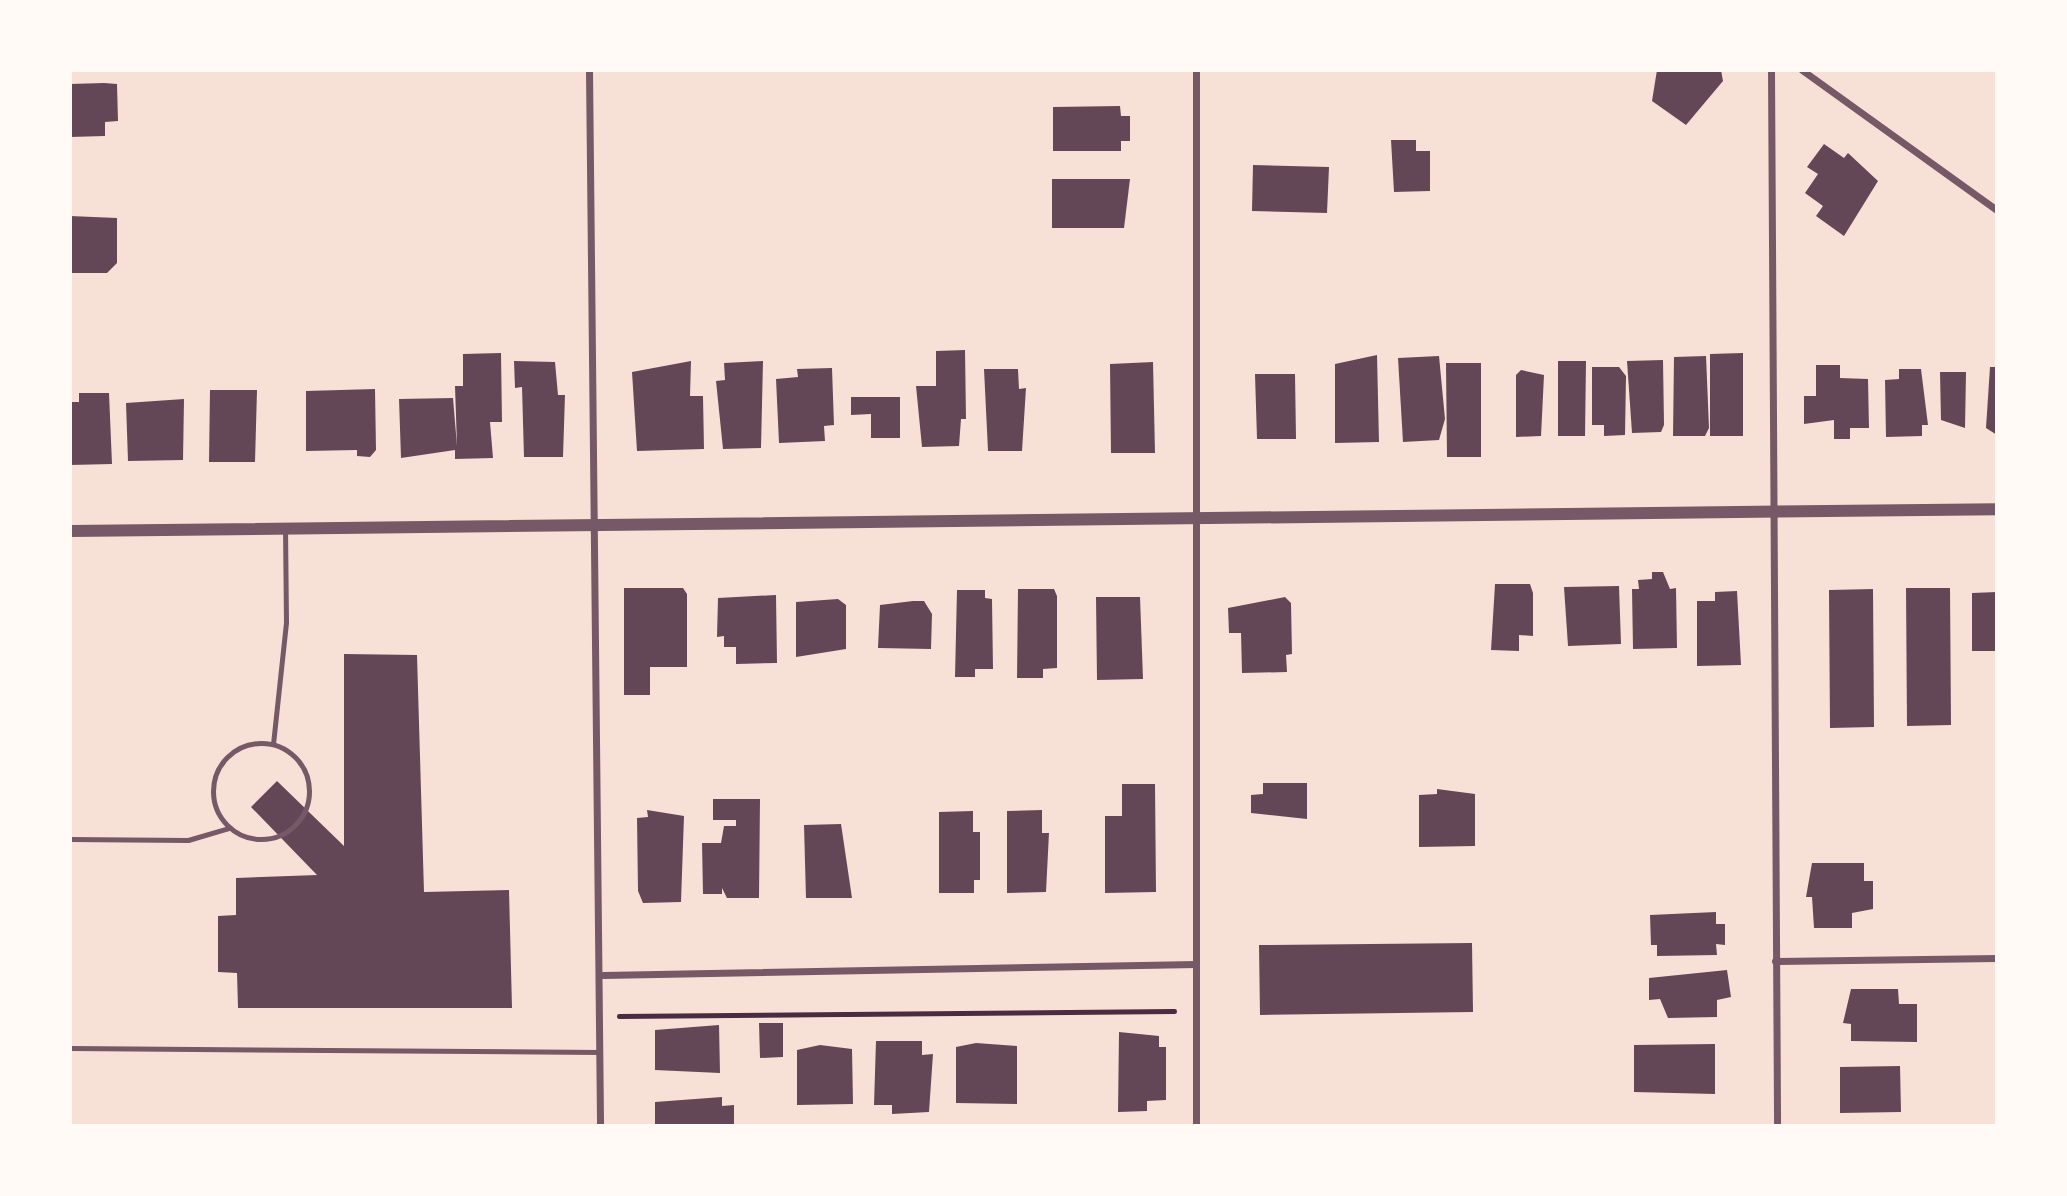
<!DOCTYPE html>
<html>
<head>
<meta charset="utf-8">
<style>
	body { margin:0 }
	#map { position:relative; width:2067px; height:1196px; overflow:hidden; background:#f7e1d7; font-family:Ubuntu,sans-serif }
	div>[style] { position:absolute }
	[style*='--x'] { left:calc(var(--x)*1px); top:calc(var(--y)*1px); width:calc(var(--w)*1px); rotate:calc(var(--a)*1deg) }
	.building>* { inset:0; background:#644757 }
	.path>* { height:4.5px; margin:-2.25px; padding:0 2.25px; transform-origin:2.25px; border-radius:2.25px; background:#4a2c40 }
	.service>* { height:5px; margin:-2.5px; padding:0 2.5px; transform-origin:2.5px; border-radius:2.5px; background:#755966 }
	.service>.ring { margin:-2.5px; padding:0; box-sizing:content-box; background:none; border:5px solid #755966; border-radius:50% }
	.minor>* { height:7px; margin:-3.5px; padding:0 3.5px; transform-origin:3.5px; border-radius:3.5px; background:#755966 }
	.tertiary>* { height:12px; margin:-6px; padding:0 6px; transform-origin:6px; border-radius:6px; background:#755966 }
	span { translate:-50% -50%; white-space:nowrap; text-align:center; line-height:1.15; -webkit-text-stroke:5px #fffaf5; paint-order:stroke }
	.frame { position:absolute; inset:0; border:72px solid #fffaf5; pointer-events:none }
</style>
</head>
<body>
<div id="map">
	<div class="building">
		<div style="clip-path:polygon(1657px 70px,1721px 70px,1723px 81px,1686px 125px,1652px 101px)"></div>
		<div style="clip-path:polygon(104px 83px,117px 84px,118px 121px,105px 122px,105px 136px,70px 137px,70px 84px)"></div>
		<div style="clip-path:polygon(1120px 106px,1121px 116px,1130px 116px,1130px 141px,1121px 141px,1121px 151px,1053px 151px,1053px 107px)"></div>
		<div style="clip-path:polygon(1391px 140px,1416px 140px,1416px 151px,1430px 151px,1430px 191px,1394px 192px)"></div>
		<div style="clip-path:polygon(1824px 144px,1844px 158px,1848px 153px,1878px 181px,1844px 236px,1816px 216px,1823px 206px,1805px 193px,1818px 174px,1807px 167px)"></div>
		<div style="clip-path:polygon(1253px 165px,1329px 167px,1327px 213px,1252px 211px)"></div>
		<div style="clip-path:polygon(1052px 179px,1130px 179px,1124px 228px,1052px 228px)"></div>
		<div style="clip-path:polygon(70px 216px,117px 218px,117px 263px,107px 273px,70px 273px)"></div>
		<div style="clip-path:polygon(965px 350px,966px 419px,961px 419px,959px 446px,922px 447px,916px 386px,936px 386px,936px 351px)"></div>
		<div style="clip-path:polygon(501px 353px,502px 422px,490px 422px,493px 458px,455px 459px,455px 450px,401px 458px,399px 399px,453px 398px,457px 446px,455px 386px,463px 386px,463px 354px)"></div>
		<div style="clip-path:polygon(1743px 353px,1743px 436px,1710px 436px,1710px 354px)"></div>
		<div style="clip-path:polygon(1377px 355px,1379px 442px,1335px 443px,1335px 364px)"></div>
		<div style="clip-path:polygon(1439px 356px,1445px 419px,1439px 440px,1403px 442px,1398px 358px)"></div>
		<div style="clip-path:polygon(1706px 356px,1709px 428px,1705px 436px,1673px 436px,1674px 357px)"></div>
		<div style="clip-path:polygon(1663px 360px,1664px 425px,1661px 432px,1632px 433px,1627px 361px)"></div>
		<div style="clip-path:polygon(514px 361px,555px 362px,558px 395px,565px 395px,563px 457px,524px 457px,522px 387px,515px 388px)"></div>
		<div style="clip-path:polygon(691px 361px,690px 396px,703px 396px,704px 449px,637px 451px,632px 372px)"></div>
		<div style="clip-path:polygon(763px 361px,761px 448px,723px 449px,716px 381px,725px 380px,724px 363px)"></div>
		<div style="clip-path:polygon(1558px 361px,1586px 361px,1585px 436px,1558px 436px)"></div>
		<div style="clip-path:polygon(1153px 362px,1155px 453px,1111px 453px,1110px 364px)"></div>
		<div style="clip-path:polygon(1446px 363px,1481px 363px,1481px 457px,1447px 457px)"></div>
		<div style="clip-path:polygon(1816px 365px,1840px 365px,1840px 378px,1868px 379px,1869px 428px,1850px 428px,1850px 439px,1834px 439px,1834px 420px,1804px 424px,1804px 396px,1816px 396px)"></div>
		<div style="clip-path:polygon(1592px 367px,1619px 367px,1626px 376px,1625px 435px,1604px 436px,1604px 425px,1592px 425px)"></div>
		<div style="clip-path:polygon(1990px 367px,1997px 367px,1997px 435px,1986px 428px)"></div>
		<div style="clip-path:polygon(832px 368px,834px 425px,824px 426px,825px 441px,779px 443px,776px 379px,798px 377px,797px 369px)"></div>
		<div style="clip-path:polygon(984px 369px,1018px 369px,1019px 389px,1026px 388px,1022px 451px,988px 451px)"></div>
		<div style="clip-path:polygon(1899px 369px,1921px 369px,1928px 425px,1922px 425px,1922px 436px,1886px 437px,1885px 380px,1899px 379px)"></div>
		<div style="clip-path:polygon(1521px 370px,1544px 375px,1541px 436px,1516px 437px,1516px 375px)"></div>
		<div style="clip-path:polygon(1940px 372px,1966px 372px,1965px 428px,1941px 420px)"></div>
		<div style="clip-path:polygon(1255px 374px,1295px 374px,1296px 439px,1257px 439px)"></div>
		<div style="clip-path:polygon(375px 389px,376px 450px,370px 457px,357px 456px,357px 450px,306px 451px,306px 391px)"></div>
		<div style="clip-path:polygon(210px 390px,257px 390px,255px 462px,209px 462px)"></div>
		<div style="clip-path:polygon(79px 393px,109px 393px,112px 464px,70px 465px,70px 402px,79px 402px)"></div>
		<div style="clip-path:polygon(851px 397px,900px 397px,900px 438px,871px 438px,871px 414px,851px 415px)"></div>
		<div style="clip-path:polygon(184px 399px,183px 460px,128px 461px,126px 403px)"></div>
		<div style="clip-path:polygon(1652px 572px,1663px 572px,1670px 589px,1676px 588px,1677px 648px,1633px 649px,1632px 589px,1639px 589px,1638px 580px,1652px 579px)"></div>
		<div style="clip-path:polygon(1495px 584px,1530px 584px,1533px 593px,1533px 636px,1519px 635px,1519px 651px,1491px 650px)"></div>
		<div style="clip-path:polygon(1619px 586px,1621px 644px,1568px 646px,1564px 587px)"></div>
		<div style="clip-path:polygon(624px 588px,683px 588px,687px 594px,687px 667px,650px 667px,650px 695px,624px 695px)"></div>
		<div style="clip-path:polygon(1906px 588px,1950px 588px,1951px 725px,1907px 726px)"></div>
		<div style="clip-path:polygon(1018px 589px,1054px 589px,1057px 596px,1057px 668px,1043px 669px,1043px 678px,1017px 678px)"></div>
		<div style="clip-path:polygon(1873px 589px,1874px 727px,1830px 728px,1829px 590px)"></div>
		<div style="clip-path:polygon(957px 590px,985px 590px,985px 598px,992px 599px,993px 669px,975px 669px,975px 677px,955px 677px)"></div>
		<div style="clip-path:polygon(1737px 591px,1741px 665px,1697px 666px,1697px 601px,1715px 601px,1715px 592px)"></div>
		<div style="clip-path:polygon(1997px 592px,1997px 651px,1972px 651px,1972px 593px)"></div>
		<div style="clip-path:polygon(776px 595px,777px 663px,736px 664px,736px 647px,724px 647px,724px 636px,717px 637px,718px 598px)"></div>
		<div style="clip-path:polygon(1096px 597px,1140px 597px,1143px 679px,1097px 680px)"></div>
		<div style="clip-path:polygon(1285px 597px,1291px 603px,1292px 654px,1286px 655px,1287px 672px,1242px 673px,1241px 633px,1229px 633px,1228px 608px)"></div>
		<div style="clip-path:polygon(838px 599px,846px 605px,846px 649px,796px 657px,796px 602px)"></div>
		<div style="clip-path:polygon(913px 601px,924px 601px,932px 614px,931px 649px,878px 648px,880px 605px)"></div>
		<div style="clip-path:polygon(344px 654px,417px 655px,424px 892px,509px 890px,512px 1008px,238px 1008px,237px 973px,218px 972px,218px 916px,236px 915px,236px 878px,317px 875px,251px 807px,277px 781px,344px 846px)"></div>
		<div style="clip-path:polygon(1263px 783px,1307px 783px,1307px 819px,1251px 813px,1251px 795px,1263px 794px)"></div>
		<div style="clip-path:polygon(1122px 784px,1155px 784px,1156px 892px,1105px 893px,1105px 816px,1122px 816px)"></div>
		<div style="clip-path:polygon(1437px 789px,1475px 794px,1475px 846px,1419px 847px,1419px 795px,1437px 794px)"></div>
		<div style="clip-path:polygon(713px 799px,760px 799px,759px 898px,727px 898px,722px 888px,722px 894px,703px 894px,702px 843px,721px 843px,724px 826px,736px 826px,736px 820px,713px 820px)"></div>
		<div style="clip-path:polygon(647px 810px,684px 816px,681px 902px,643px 903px,638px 891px,637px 818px,648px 817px)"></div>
		<div style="clip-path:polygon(1042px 810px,1042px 833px,1049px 833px,1046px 892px,1007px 893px,1007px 811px)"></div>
		<div style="clip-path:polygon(973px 811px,973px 832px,980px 832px,980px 880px,974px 880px,974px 893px,939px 893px,939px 812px)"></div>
		<div style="clip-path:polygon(841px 824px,852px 898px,806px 898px,804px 825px)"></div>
		<div style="clip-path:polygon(1812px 863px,1864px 863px,1864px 881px,1873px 881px,1873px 909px,1852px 913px,1852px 928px,1814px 928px,1812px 897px,1806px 897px)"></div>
		<div style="clip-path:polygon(1716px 912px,1716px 924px,1725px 924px,1725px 945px,1716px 944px,1717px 955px,1657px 956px,1657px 945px,1651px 945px,1650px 915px)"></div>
		<div style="clip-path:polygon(1472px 943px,1473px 1012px,1260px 1015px,1259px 945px)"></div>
		<div style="clip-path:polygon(1727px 970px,1731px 997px,1717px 1000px,1717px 1017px,1668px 1018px,1660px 999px,1649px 1000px,1649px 978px)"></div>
		<div style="clip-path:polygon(1851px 989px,1898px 989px,1899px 1004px,1917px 1004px,1917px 1042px,1851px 1041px,1851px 1024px,1843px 1023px)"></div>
		<div style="clip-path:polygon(759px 1023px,783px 1023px,783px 1057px,760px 1058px)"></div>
		<div style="clip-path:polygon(719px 1025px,720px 1073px,655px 1070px,655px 1030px)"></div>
		<div style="clip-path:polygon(1119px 1032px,1159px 1036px,1159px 1047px,1166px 1047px,1166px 1100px,1147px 1101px,1147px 1111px,1118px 1112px)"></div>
		<div style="clip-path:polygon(876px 1041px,922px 1041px,922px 1055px,933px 1054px,929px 1112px,892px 1114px,892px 1105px,874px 1105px)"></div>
		<div style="clip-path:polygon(976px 1043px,1017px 1046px,1017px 1104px,956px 1103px,956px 1047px)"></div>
		<div style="clip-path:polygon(1715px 1044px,1715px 1094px,1634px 1092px,1634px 1045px)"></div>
		<div style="clip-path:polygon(820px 1045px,852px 1049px,853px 1104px,797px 1105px,797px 1050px)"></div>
		<div style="clip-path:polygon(1900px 1066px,1901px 1112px,1840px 1113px,1840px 1067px)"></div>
		<div style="clip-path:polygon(722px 1097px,722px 1106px,734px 1105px,734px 1125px,655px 1126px,655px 1102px)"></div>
	</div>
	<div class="path">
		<div style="--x:619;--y:1016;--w:555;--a:-0.52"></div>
	</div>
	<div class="service">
		<div class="ring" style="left:213px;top:743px;width:91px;height:91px"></div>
		<div style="--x:273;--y:744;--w:123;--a:-83.9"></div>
		<div style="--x:286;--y:622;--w:93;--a:-90.6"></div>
		<div style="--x:70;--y:839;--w:118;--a:0.5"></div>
		<div style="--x:188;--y:840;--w:43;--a:-16.3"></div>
		<div style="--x:70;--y:1048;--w:530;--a:0.43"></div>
	</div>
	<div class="minor">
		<div style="--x:589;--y:70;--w:1056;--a:89.4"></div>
		<div style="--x:1771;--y:70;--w:1056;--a:89.67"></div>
		<div style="--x:1802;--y:70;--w:240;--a:35.7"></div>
		<div style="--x:1775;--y:961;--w:222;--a:-0.8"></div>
		<div style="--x:603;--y:975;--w:593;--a:-1.06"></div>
		<div style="--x:1196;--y:1126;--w:1056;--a:-90"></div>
	</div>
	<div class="tertiary">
		<div style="--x:70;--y:531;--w:1927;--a:-0.65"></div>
	</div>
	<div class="frame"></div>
</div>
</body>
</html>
